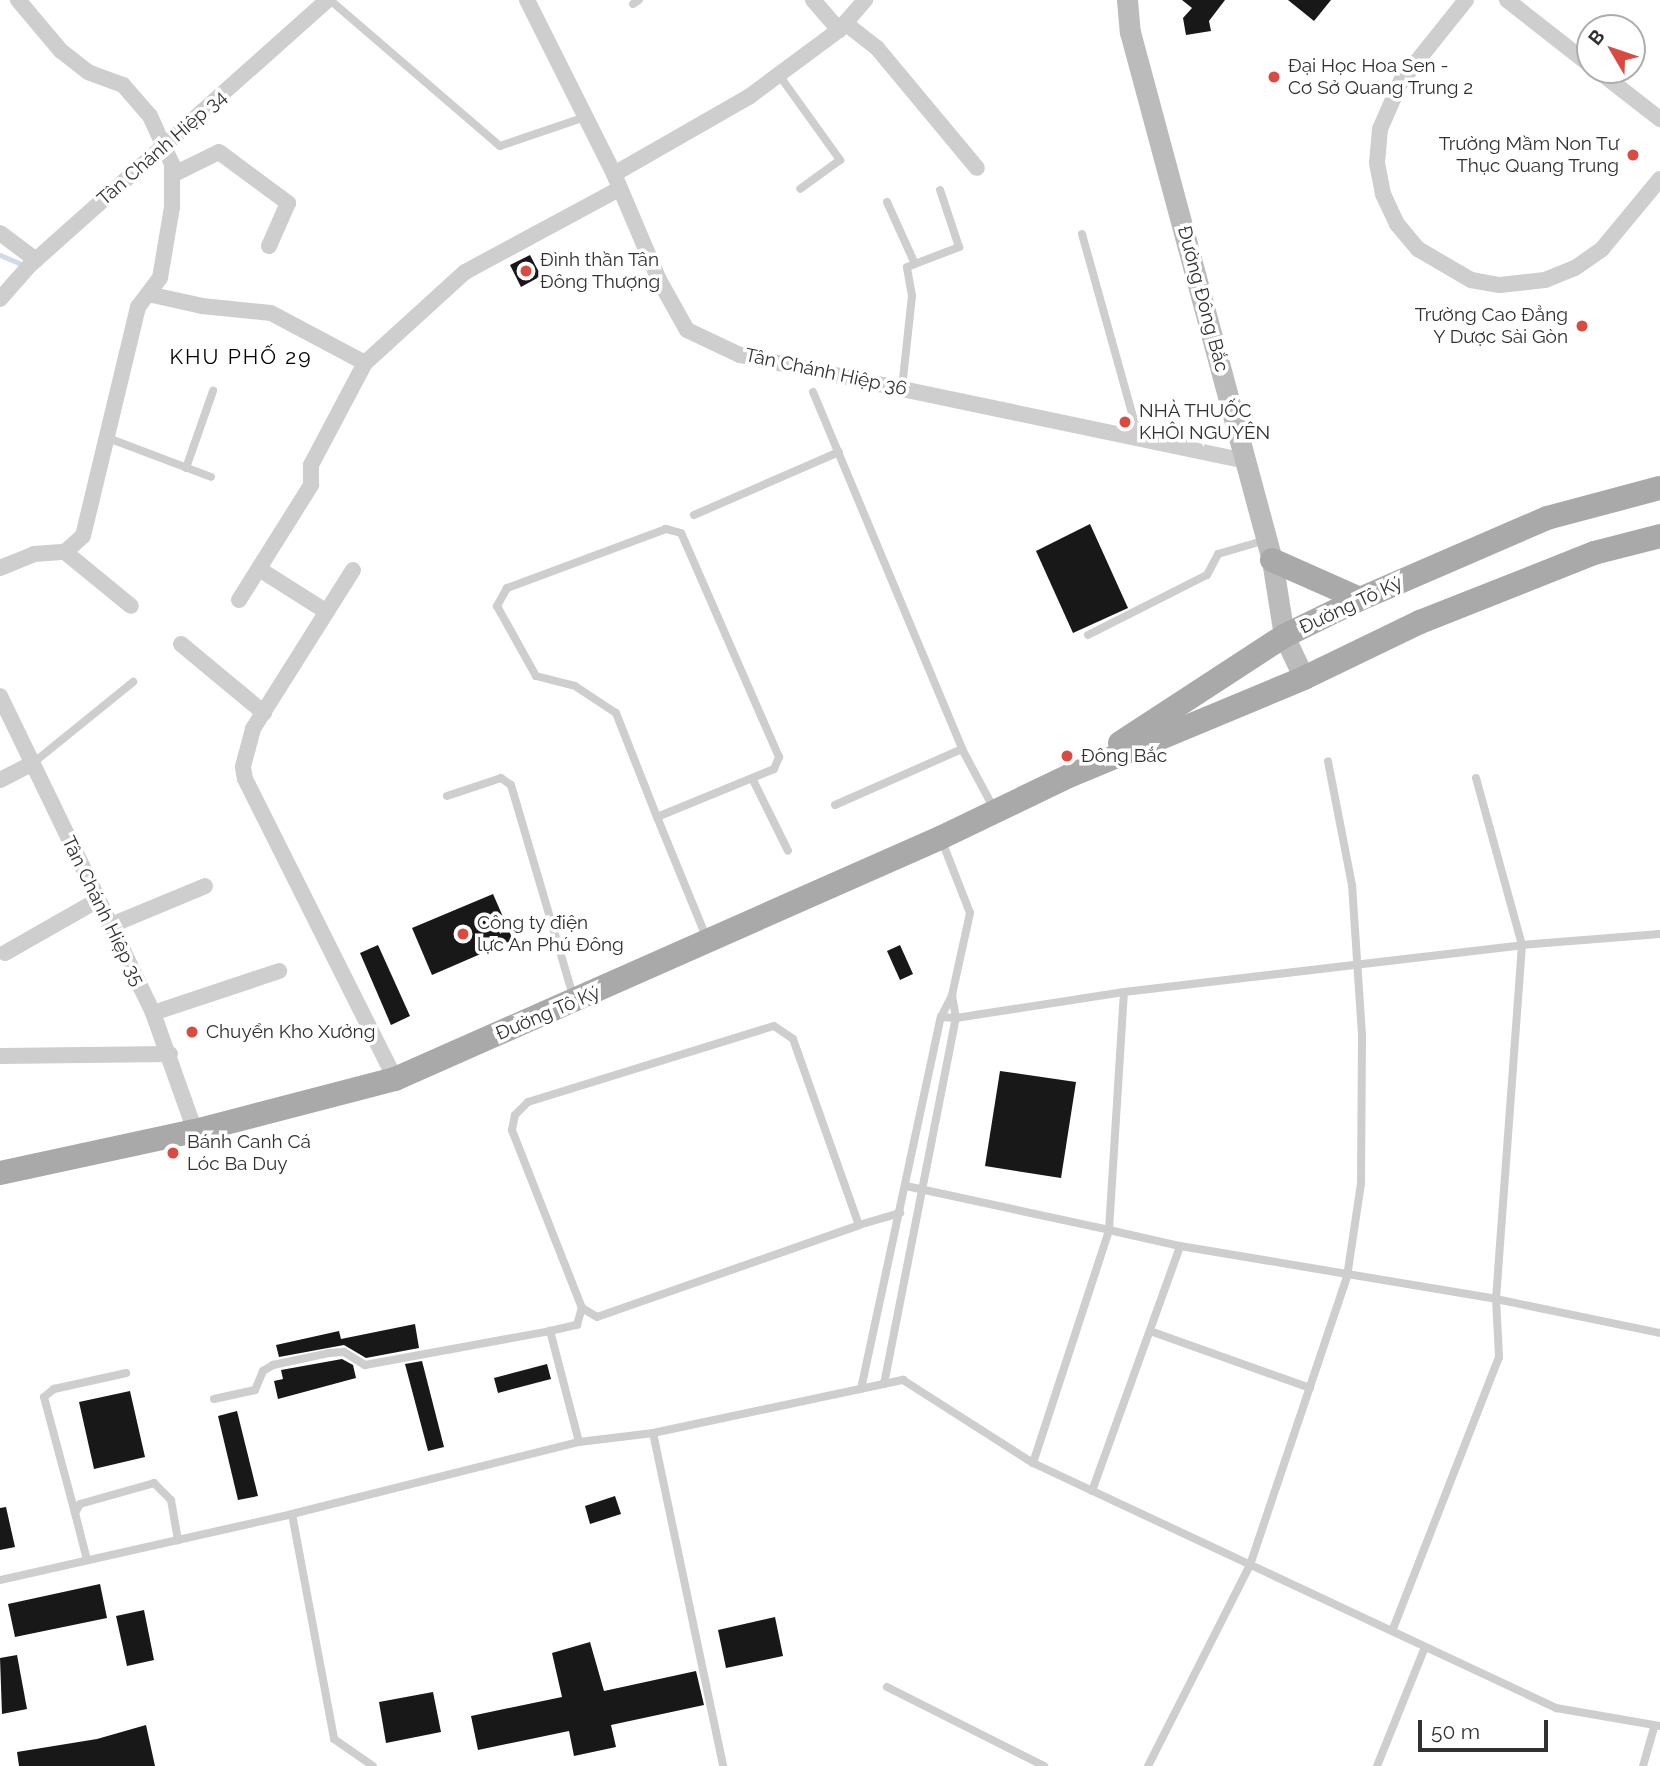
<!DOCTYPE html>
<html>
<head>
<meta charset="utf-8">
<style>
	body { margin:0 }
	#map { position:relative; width:1660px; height:1766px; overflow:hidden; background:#fff; font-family:Raleway,sans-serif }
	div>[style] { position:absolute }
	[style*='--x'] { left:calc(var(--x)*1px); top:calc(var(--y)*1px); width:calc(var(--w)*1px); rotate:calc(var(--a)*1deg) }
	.stream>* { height:5px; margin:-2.5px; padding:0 2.5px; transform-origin:2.5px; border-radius:2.5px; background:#cedbea }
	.building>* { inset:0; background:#181818 }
	.lane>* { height:8px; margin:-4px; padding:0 4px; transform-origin:4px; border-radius:4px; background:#cecece }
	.street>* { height:16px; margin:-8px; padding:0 8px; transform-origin:8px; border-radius:8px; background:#cecece }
	.secondary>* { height:21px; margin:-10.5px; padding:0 10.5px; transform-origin:10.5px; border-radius:10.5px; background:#bbb }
	.primary>* { height:24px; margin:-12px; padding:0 12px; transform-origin:12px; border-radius:12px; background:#a9a9a9 }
	.dots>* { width:19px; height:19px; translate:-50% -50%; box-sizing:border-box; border:4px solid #fff; border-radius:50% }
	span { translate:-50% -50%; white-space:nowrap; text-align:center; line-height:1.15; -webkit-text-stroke:7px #fff; paint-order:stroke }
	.poi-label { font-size:19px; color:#313131 }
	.left { translate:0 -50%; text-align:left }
	.right { translate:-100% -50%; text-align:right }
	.street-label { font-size:19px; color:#313131 }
	.neighbourhood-label { font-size:21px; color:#000; letter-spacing:2px }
	.north { position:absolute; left:1576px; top:14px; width:70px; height:70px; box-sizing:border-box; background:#fff; border:2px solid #adadad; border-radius:50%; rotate:309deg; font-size:19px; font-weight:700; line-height:28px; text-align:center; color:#313131 }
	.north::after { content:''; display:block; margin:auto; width:24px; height:32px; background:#d94a41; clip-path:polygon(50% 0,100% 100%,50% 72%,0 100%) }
	.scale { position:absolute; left:1418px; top:1720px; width:130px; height:32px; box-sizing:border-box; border:4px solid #313131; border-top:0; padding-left:9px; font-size:21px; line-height:24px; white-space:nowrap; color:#313131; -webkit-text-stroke:5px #fff; paint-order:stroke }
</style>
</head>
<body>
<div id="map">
	<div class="stream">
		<div style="--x:0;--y:255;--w:25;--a:23"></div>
	</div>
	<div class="building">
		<div style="clip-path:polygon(1182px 0,1225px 0,1209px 21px,1211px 31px,1186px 35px,1183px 18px,1192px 8px)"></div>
		<div style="clip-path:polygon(1288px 0,1331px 0,1314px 21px)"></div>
		<div style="clip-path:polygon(530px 255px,541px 276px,521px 287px,510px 265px)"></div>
		<div style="clip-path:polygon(1090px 524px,1128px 608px,1073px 633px,1036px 551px)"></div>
		<div style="clip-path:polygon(493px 894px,513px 940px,432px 975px,412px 928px)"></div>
		<div style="clip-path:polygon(378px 945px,410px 1016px,391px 1025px,360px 953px)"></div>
		<div style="clip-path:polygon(900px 945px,913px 974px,900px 980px,887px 951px)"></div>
		<div style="clip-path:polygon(1000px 1071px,1076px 1082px,1061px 1178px,985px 1166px)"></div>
		<div style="clip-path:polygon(415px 1324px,419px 1348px,366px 1358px,344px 1345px,279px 1357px,276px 1345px,339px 1331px,341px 1339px)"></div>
		<div style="clip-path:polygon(342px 1359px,353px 1365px,356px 1378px,278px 1399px,274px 1381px,283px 1379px,281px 1370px)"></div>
		<div style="clip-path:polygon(422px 1361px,444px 1447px,428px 1451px,405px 1364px)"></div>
		<div style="clip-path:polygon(547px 1364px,551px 1379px,498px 1393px,494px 1378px)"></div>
		<div style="clip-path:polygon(130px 1391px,145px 1457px,94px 1469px,79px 1402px)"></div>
		<div style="clip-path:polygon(237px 1411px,258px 1496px,238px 1500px,218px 1416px)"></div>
		<div style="clip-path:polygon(615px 1496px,621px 1514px,590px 1524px,585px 1506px)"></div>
		<div style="clip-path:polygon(6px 1507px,15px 1547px,0 1550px,0 1508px)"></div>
		<div style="clip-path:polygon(100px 1584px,107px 1618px,15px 1637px,8px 1604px)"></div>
		<div style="clip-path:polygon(144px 1610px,154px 1660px,127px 1666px,116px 1616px)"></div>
		<div style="clip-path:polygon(775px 1617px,783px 1656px,726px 1668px,718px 1630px)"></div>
		<div style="clip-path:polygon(590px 1642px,604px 1691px,696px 1671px,704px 1705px,611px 1725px,616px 1747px,574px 1756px,569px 1731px,478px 1750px,471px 1716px,562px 1697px,552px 1653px)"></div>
		<div style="clip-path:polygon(17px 1655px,27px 1709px,2px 1714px,0 1658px)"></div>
		<div style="clip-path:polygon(433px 1692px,441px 1732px,386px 1743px,379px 1702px)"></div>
		<div style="clip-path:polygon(146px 1725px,155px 1766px,19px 1766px,17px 1752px,97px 1739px)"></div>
	</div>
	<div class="lane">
		<div style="--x:330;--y:0;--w:224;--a:40.7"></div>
		<div style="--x:500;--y:146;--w:90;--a:-18.8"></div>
		<div style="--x:633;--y:4;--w:7;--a:-34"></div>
		<div style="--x:779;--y:75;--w:105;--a:54.3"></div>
		<div style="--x:840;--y:160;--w:49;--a:144.1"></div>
		<div style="--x:887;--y:202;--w:68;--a:65.7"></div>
		<div style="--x:1082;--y:234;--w:209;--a:74.4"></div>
		<div style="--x:902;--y:388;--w:93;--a:-83.8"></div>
		<div style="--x:912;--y:296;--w:29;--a:-100"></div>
		<div style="--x:907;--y:267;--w:56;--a:-21"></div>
		<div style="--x:959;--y:247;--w:60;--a:-108.4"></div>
		<div style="--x:813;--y:392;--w:387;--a:67.3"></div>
		<div style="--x:108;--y:438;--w:110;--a:20.7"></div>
		<div style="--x:186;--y:468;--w:82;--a:-70.7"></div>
		<div style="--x:694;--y:515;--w:158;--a:-23.5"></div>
		<div style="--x:1088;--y:635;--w:133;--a:-26.8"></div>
		<div style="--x:1207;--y:575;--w:24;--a:-62"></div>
		<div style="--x:1218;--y:554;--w:50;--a:-16.3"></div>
		<div style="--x:33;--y:763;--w:129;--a:-39"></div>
		<div style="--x:752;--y:778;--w:81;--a:63.7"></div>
		<div style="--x:1476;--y:778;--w:173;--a:74.6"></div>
		<div style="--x:1522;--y:945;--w:138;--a:-4.6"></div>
		<div style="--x:447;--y:796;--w:57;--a:-18.4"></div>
		<div style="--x:501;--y:778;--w:12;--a:35"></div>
		<div style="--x:511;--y:785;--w:220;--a:73.6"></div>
		<div style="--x:835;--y:805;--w:139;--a:-23.8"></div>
		<div style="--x:962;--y:749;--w:68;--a:61.9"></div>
		<div style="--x:657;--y:817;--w:126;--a:-22.3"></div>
		<div style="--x:774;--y:769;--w:13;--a:-67"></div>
		<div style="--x:779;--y:757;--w:244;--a:-113.6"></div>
		<div style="--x:681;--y:533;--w:16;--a:-165"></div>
		<div style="--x:666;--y:529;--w:170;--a:159.6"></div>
		<div style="--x:507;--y:588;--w:21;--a:119"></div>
		<div style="--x:497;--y:606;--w:80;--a:60.9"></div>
		<div style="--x:536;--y:676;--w:40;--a:14.4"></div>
		<div style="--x:575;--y:686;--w:49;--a:33.4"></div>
		<div style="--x:616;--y:713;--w:112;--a:68.5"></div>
		<div style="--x:657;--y:817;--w:132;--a:67.7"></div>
		<div style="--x:941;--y:1017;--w:15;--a:4"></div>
		<div style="--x:956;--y:1018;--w:170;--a:-8.8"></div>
		<div style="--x:906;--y:1186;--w:208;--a:12.2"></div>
		<div style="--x:1109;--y:1230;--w:238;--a:-86.4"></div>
		<div style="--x:1124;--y:992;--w:401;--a:-6.7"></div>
		<div style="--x:1522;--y:945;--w:355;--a:94.2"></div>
		<div style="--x:1496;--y:1299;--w:167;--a:11.7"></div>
		<div style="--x:582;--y:1308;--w:17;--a:31"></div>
		<div style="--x:597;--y:1317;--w:278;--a:-19.3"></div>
		<div style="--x:1150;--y:1331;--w:170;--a:19.6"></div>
		<div style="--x:884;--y:1384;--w:373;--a:-78.9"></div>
		<div style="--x:956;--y:1018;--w:23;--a:-100"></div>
		<div style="--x:861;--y:1389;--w:381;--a:-77.9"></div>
		<div style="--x:941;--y:1017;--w:25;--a:-63"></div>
		<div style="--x:952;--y:995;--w:84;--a:-77.6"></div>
		<div style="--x:970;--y:913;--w:77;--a:-111.3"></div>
		<div style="--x:214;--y:1399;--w:42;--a:-12.4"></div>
		<div style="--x:255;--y:1390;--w:21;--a:-67"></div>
		<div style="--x:263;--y:1371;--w:12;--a:-31"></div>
		<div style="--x:273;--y:1365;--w:57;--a:-12.1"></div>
		<div style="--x:329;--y:1353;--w:15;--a:-4"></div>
		<div style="--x:344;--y:1352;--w:25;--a:32"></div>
		<div style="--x:365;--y:1365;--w:188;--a:-10.4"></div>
		<div style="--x:653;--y:1433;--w:340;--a:78.1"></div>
		<div style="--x:579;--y:1442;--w:115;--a:-104.6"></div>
		<div style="--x:550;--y:1331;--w:28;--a:-13"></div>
		<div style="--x:577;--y:1325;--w:18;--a:-74"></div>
		<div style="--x:582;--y:1308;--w:191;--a:-111.5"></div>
		<div style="--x:512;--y:1130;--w:15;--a:-79"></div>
		<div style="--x:515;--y:1115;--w:18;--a:-45"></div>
		<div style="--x:528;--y:1102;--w:257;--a:-17.2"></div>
		<div style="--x:774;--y:1026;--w:23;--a:34"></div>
		<div style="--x:793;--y:1039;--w:197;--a:70.5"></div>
		<div style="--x:859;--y:1225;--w:43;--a:-16.3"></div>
		<div style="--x:1033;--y:1463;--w:245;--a:-71.9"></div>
		<div style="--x:1109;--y:1230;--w:73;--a:12.7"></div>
		<div style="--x:1092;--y:1491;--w:260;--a:-70.2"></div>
		<div style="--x:1180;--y:1246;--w:320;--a:9.5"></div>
		<div style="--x:1496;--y:1299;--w:58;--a:87"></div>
		<div style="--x:1499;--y:1357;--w:294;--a:111.3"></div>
		<div style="--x:75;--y:1513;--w:120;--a:-105"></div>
		<div style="--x:44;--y:1397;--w:13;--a:-39"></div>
		<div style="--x:54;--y:1389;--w:74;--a:-12.5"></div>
		<div style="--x:292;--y:1514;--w:229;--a:79.4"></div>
		<div style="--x:334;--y:1739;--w:47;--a:34.7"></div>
		<div style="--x:87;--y:1560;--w:49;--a:-104.3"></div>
		<div style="--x:75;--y:1513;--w:10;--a:-61"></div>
		<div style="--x:80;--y:1504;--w:77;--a:-15.8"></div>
		<div style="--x:154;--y:1483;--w:24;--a:45"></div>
		<div style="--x:171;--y:1500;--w:41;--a:80.1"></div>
		<div style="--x:0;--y:1580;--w:299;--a:-12.7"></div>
		<div style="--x:292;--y:1514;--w:296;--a:-14.1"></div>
		<div style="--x:579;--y:1442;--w:75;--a:-6.9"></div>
		<div style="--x:653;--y:1433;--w:256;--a:-12"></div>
		<div style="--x:903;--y:1380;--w:154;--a:32.6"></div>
		<div style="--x:1033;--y:1463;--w:578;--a:25.1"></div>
		<div style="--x:1556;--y:1708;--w:106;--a:9.8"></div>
		<div style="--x:887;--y:1687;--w:176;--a:26.7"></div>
		<div style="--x:1148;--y:1766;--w:225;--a:-63.1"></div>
		<div style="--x:1250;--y:1565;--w:304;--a:-71.4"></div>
		<div style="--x:1347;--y:1277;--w:95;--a:-81.5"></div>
		<div style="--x:1361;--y:1183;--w:148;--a:-89.6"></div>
		<div style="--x:1362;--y:1035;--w:150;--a:-93.8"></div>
		<div style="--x:1352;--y:885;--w:126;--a:-101"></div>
		<div style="--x:1377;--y:1766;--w:128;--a:-68"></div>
		<div style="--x:1643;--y:1766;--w:40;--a:-74"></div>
	</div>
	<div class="street">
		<div style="--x:527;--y:0;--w:195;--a:63.4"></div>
		<div style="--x:614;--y:174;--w:115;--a:67"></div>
		<div style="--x:659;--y:280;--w:57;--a:60.8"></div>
		<div style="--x:687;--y:330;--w:59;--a:25.3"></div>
		<div style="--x:740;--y:355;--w:517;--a:11.83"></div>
		<div style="--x:813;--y:0;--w:40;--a:49"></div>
		<div style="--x:1466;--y:0;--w:104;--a:128.7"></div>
		<div style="--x:1401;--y:81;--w:52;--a:113.6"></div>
		<div style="--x:1380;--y:129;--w:34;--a:95"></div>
		<div style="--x:1377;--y:163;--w:32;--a:79"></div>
		<div style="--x:1383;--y:194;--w:33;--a:65"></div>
		<div style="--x:1397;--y:224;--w:33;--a:50"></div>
		<div style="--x:1418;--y:249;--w:61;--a:30.3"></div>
		<div style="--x:1471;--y:280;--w:29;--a:10"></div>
		<div style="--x:1500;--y:285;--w:45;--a:-6.3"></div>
		<div style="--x:1545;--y:280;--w:32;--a:-22"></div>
		<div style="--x:1575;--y:268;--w:33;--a:-35"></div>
		<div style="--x:1602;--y:249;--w:91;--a:-50.4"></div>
		<div style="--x:1507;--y:0;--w:105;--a:38.1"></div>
		<div style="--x:845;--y:23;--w:41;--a:38"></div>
		<div style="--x:877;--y:48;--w:156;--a:50.2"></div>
		<div style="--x:1597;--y:70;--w:80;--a:37.9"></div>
		<div style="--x:614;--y:174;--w:157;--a:-29.8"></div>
		<div style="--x:750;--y:96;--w:111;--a:-36.6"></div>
		<div style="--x:839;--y:30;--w:40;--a:-49"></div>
		<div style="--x:172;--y:175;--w:52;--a:-26.1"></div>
		<div style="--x:219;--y:152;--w:86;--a:36.5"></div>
		<div style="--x:288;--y:203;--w:47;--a:113.8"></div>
		<div style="--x:0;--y:233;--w:45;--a:36.9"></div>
		<div style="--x:148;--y:294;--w:55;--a:12.5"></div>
		<div style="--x:202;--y:306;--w:69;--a:5.8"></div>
		<div style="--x:271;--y:313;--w:106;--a:28"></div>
		<div style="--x:0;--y:299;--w:45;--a:-48.6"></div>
		<div style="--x:30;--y:265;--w:398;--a:-41.7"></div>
		<div style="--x:65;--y:552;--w:85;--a:39.3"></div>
		<div style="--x:0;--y:568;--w:37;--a:-22"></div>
		<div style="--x:34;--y:554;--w:31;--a:-4"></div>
		<div style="--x:65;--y:552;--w:24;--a:-42"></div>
		<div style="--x:83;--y:536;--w:236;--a:-76.5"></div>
		<div style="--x:138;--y:307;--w:36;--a:-53"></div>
		<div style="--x:160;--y:278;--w:72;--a:-80.4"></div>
		<div style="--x:172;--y:207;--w:43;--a:-90"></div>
		<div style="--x:172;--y:164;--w:53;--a:-114.6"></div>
		<div style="--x:150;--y:116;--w:41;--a:-131.1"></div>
		<div style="--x:123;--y:85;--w:37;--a:-160"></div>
		<div style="--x:88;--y:72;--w:34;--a:-142"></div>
		<div style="--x:61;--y:51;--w:67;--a:-130.1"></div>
		<div style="--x:259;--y:569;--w:80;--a:32.3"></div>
		<div style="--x:353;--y:570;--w:188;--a:122.2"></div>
		<div style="--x:253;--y:729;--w:39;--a:105"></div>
		<div style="--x:243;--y:767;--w:12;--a:81"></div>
		<div style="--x:245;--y:779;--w:335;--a:63.4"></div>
		<div style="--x:239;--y:600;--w:136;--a:-57.9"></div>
		<div style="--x:311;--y:485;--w:20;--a:-90"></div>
		<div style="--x:311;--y:465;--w:115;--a:-62.1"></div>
		<div style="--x:365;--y:363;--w:135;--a:-42.3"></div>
		<div style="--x:465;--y:272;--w:175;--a:-28.3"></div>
		<div style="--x:181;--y:644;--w:108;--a:39.7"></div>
		<div style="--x:0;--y:696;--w:352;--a:64.2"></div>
		<div style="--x:153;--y:1013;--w:125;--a:70.4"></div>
		<div style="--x:0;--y:780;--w:37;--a:-27"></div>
		<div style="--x:109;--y:926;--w:104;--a:-22.6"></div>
		<div style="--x:5;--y:953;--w:105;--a:-29.7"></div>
		<div style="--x:153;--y:1013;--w:133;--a:-18.4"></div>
		<div style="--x:0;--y:1056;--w:170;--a:-0.7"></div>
	</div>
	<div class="secondary">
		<div style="--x:1127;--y:0;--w:32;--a:85"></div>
		<div style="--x:1130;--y:32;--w:547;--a:74.95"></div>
		<div style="--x:1272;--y:560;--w:77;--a:81"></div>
		<div style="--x:1284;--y:636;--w:47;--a:64.5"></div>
	</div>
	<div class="primary">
		<div style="--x:1272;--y:560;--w:96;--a:23.9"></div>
		<div style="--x:1120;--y:743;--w:196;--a:-33.1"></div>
		<div style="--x:1284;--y:636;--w:85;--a:-26"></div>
		<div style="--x:1360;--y:599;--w:204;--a:-23.4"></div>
		<div style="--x:1547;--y:518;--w:117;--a:-14.9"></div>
		<div style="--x:0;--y:1173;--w:199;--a:-12.2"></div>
		<div style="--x:195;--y:1131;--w:207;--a:-14.6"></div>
		<div style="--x:395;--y:1079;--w:596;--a:-23.86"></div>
		<div style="--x:940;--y:838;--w:143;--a:-25.7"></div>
		<div style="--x:1069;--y:776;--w:255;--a:-22.6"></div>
		<div style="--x:1304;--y:678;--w:129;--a:-25.8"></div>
		<div style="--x:1420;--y:622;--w:187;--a:-21.6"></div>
		<div style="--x:1594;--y:553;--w:68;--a:-14.4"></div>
	</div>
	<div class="dots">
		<div style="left:1274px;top:77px;background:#d94a41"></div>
		<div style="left:1633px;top:155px;background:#d94a41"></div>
		<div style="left:526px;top:271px;background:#d94a41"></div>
		<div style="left:1582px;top:326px;background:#d94a41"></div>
		<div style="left:1125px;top:422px;background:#d94a41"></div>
		<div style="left:1067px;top:756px;background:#d94a41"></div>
		<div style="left:463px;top:934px;background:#d94a41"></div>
		<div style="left:192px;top:1032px;background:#d94a41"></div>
		<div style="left:173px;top:1153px;background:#d94a41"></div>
	</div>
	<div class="poi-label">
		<span class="left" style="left:1288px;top:77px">Đại Học Hoa Sen -<br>Cơ Sở Quang Trung 2</span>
		<span class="right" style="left:1619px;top:155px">Trường Mầm Non Tư<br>Thục Quang Trung</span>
		<span class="left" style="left:540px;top:271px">Đình thần Tân<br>Đông Thượng</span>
		<span class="right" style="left:1568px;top:326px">Trường Cao Đẳng<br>Y Dược Sài Gòn</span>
		<span class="left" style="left:1139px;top:422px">NHÀ THUỐC<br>KHÔI NGUYÊN</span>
		<span class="left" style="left:1081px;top:756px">Đông Bắc</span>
		<span class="left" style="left:477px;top:934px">Công ty điện<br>lực An Phú Đông</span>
		<span class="left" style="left:206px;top:1032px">Chuyển Kho Xưởng</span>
		<span class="left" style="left:187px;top:1153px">Bánh Canh Cá<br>Lóc Ba Duy</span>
	</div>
	<div class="street-label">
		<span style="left:162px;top:148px;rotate:-41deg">Tân Chánh Hiệp 34</span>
		<span style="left:1203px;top:299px;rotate:75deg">Đường Đông Bắc</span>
		<span style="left:826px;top:372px;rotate:12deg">Tân Chánh Hiệp 36</span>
		<span style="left:1351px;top:605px;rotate:-25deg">Đường Tô Ký</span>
		<span style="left:103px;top:911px;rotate:64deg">Tân Chánh Hiệp 35</span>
		<span style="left:548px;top:1013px;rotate:-23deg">Đường Tô Ký</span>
	</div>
	<div class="neighbourhood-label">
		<span style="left:241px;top:357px">KHU PHỐ 29</span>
	</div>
	<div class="north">B</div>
	<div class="scale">50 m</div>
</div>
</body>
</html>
